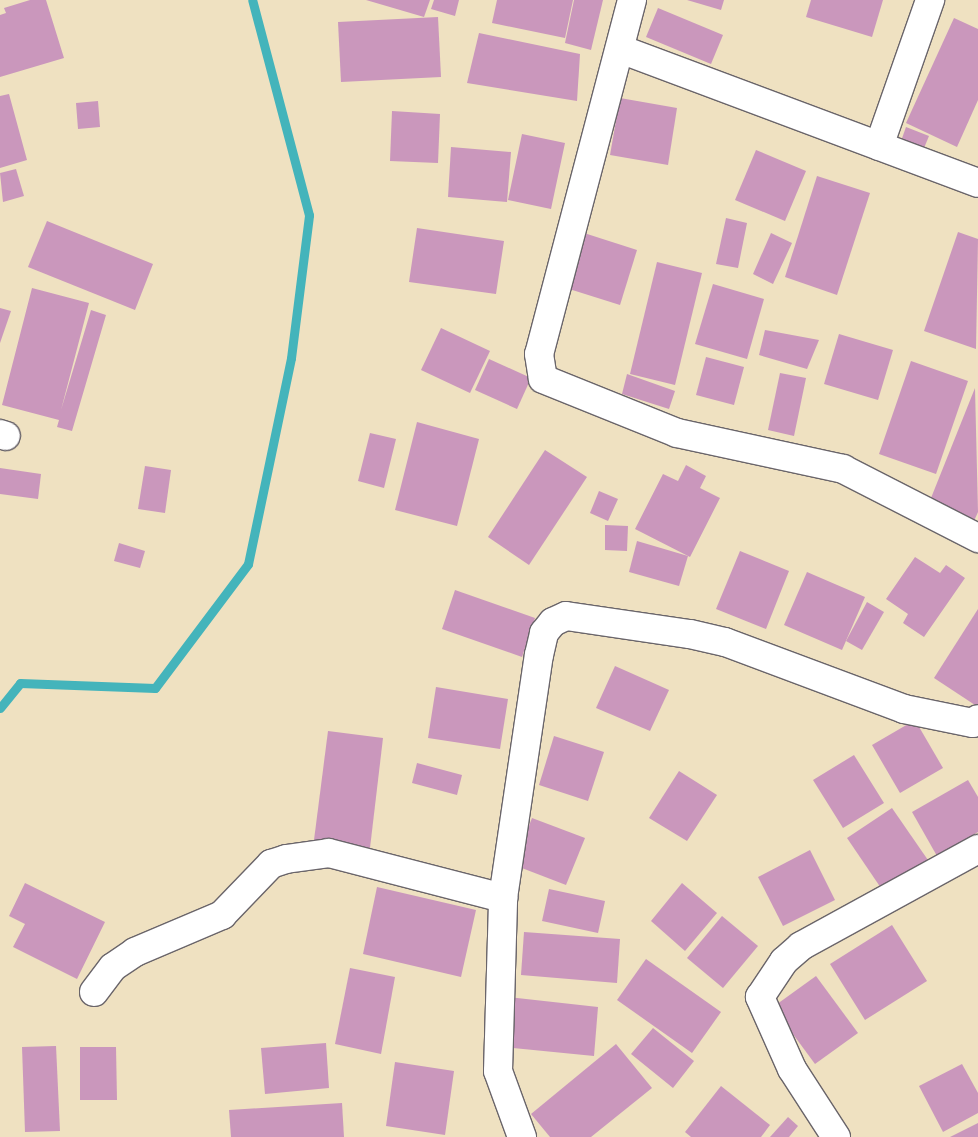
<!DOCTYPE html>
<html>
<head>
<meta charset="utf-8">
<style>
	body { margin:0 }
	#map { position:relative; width:978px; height:1137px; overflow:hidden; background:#efe1c1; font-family:"Libre Bodoni",serif }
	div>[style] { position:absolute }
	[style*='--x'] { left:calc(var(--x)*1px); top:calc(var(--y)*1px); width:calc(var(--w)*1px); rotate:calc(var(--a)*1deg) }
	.stream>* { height:9px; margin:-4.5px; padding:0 4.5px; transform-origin:4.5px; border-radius:4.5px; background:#44b4bb }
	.building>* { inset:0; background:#ca97bc }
	.roads { filter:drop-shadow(1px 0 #6a656a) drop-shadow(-1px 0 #6a656a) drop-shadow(0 1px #6a656a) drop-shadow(0 -1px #6a656a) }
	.minor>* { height:28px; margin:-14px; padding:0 14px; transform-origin:14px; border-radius:14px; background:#fff }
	span { translate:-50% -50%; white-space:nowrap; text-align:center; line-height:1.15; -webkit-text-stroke:4.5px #fcf5e5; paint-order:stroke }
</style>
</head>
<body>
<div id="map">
	<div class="stream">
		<div style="--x:0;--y:708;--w:32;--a:-51"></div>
		<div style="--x:20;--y:683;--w:135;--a:2.1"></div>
		<div style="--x:155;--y:688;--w:155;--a:-53.1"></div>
		<div style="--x:248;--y:564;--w:210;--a:-78.2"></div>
		<div style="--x:291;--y:358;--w:144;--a:-82.8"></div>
		<div style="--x:309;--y:215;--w:222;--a:-104.8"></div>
	</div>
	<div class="building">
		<div style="clip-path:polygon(30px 0,46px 0,64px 58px,0 77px,0 15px,6px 13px,4px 8px)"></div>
		<div style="clip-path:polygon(366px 0,430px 0,424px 17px)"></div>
		<div style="clip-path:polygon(434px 0,459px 0,455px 16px,431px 9px)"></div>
		<div style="clip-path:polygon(497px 0,573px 0,565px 38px,492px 23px)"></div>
		<div style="clip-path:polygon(574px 0,603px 0,591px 50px,565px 43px)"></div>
		<div style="clip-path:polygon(687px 0,724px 0,721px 10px)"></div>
		<div style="clip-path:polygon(811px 0,883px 0,872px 37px,806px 17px)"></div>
		<div style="clip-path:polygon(658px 8px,723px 35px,711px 64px,646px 37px)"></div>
		<div style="clip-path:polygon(438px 17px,441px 77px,341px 82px,338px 22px)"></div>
		<div style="clip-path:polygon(954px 18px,978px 29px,978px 100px,957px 147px,906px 123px)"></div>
		<div style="clip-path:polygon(479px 33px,580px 54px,577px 101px,467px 83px)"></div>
		<div style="clip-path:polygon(9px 94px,27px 160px,0 168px,0 96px)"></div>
		<div style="clip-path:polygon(620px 98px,677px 108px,668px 165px,610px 155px)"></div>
		<div style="clip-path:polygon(98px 101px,100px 127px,78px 129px,76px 103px)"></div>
		<div style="clip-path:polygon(392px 111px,440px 114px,438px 163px,390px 161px)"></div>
		<div style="clip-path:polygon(906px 127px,929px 136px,922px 153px,900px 144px)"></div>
		<div style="clip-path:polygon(522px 134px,565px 143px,551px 209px,508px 200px)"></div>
		<div style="clip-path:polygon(451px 147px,511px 152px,507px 202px,448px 197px)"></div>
		<div style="clip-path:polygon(756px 150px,806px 171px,785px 221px,735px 200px)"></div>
		<div style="clip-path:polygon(16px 169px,24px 196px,3px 202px,0 173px)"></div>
		<div style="clip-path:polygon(817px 176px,870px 193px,837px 295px,785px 277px)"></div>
		<div style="clip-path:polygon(726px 218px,747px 223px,738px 268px,716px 264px)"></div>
		<div style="clip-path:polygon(47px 221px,153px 264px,135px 310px,28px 267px)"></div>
		<div style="clip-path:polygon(417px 228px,504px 241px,496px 294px,409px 282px)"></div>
		<div style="clip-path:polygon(958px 232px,978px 239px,976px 349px,924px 331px)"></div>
		<div style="clip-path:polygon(584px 233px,637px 250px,620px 305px,566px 288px)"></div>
		<div style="clip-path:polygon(771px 233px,792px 243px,773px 284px,753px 274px)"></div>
		<div style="clip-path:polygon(657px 262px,702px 273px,675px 385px,630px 374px)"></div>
		<div style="clip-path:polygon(713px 284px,764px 299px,747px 359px,695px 344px)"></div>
		<div style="clip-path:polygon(32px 288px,89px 303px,61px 410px,91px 310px,106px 315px,72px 431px,57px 427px,59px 420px,2px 405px)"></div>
		<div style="clip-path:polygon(0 308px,11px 311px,0 343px)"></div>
		<div style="clip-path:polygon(441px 328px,490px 351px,470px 393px,421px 370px)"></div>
		<div style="clip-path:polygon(765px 330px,819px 340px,807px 369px,759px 355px)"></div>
		<div style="clip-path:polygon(839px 334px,893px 350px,878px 400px,824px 384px)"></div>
		<div style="clip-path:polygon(706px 357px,744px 367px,734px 405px,696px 395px)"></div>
		<div style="clip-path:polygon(489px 359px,531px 378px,517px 409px,475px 390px)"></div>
		<div style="clip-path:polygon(911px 361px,968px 381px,936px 474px,879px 454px)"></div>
		<div style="clip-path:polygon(780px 373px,806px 378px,794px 436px,768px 430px)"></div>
		<div style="clip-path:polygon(627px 374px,675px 391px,669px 409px,622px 394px)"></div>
		<div style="clip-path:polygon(975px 388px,978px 512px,974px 521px,929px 503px)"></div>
		<div style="clip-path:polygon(417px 422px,479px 439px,457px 526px,395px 510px)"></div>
		<div style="clip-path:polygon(370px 433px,396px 439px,384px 488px,358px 481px)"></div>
		<div style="clip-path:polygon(545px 450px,587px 477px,529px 565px,488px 537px)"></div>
		<div style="clip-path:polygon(686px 465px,706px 476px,700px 488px,720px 498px,690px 557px,635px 529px,663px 474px,678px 481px)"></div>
		<div style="clip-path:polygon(145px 466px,171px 470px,165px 513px,138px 509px)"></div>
		<div style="clip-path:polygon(0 468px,41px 474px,38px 499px,0 494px)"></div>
		<div style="clip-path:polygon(599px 491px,618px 499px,608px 521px,590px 513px)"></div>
		<div style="clip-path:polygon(605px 525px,628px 526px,627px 551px,605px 550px)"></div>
		<div style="clip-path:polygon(637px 541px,688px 556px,679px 586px,629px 572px)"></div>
		<div style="clip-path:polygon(119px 543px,145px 551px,140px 568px,114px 561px)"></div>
		<div style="clip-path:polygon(740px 551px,789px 571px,766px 629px,716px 609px)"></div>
		<div style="clip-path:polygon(915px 557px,940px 573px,946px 565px,965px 578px,924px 637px,903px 623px,908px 614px,886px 599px)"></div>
		<div style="clip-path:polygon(807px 572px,865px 597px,842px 650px,784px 625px)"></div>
		<div style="clip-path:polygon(455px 590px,535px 618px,522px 657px,442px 629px)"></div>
		<div style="clip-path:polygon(867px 602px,884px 612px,862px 650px,846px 641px)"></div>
		<div style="clip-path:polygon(978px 609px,978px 707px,934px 678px)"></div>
		<div style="clip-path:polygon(615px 666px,669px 690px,650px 731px,596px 708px)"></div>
		<div style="clip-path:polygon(436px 687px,508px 699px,500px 749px,428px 738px)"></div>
		<div style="clip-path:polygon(915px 720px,943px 768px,900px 793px,872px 745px)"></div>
		<div style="clip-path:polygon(328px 731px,383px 738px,370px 848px,314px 840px)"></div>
		<div style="clip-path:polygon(554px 736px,604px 752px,588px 801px,539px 785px)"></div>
		<div style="clip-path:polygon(854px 755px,884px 803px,843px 828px,813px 780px)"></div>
		<div style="clip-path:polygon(417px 763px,462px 775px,457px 795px,412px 783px)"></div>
		<div style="clip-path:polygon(679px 771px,717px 795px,687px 841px,649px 818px)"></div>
		<div style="clip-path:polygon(968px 780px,978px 797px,978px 832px,937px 856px,912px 812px)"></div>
		<div style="clip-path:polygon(892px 808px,930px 863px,885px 894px,847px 838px)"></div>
		<div style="clip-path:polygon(532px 818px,585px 838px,566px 885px,514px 865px)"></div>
		<div style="clip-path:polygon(810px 850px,835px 900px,783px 926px,758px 877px)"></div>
		<div style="clip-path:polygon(25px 883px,105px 922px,77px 979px,13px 947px,25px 924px,9px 916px)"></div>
		<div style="clip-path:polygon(682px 883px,717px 913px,685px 951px,651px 921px)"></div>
		<div style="clip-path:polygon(377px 887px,476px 910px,461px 977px,363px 954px)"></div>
		<div style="clip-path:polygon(549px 889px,605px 901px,598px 933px,542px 921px)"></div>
		<div style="clip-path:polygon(722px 916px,758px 946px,723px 988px,687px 958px)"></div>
		<div style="clip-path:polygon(892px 925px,927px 981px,865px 1020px,830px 964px)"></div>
		<div style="clip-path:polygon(524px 932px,620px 939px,617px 983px,521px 975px)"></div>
		<div style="clip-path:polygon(646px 959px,721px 1012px,692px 1053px,617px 1000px)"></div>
		<div style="clip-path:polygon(350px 968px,395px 977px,381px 1054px,335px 1044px)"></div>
		<div style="clip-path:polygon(816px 976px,858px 1033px,815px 1064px,773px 1007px)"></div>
		<div style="clip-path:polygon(507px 997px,598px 1007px,594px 1056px,502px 1047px)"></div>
		<div style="clip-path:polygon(653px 1028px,694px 1061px,673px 1088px,631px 1054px)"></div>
		<div style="clip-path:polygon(326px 1043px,329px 1088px,265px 1094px,261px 1048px)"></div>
		<div style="clip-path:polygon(616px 1044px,652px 1088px,591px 1137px,550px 1137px,531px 1114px)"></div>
		<div style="clip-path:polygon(56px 1046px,60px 1131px,25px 1132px,22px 1047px)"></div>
		<div style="clip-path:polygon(80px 1047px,116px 1047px,117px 1100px,80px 1100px)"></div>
		<div style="clip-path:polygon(395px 1062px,454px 1071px,445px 1135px,386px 1126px)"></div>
		<div style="clip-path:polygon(962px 1064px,978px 1093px,978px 1113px,943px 1132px,919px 1086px)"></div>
		<div style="clip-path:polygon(721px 1086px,770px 1125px,761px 1137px,691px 1137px,685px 1132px)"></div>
		<div style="clip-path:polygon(342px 1103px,344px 1137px,231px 1137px,229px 1110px)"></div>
		<div style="clip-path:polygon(788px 1117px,798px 1126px,789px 1137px,770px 1137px)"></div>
		<div style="clip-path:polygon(978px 1123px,978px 1137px,950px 1137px)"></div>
	</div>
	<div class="roads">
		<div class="minor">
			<div style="--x:632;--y:0;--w:366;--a:104.7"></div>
			<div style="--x:539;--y:354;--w:25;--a:81"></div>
			<div style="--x:543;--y:379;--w:144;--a:21.9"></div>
			<div style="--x:677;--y:433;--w:170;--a:12.2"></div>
			<div style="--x:843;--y:469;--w:152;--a:27.1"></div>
			<div style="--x:620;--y:49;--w:382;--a:20.5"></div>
			<div style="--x:879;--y:146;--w:155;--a:-70.7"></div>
			<div style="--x:0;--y:434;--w:6;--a:18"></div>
			<div style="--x:94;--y:992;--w:31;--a:-53"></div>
			<div style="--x:113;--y:967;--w:27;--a:-34"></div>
			<div style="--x:135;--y:952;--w:95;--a:-23"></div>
			<div style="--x:222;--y:915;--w:71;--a:-46.1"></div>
			<div style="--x:271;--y:864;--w:16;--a:-18"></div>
			<div style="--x:286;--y:859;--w:43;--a:-7.9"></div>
			<div style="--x:329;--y:853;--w:180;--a:14.5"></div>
			<div style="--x:522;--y:1137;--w:70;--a:-110"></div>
			<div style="--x:498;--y:1071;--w:173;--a:-88.3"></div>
			<div style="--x:503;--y:898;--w:246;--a:-81.6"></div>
			<div style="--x:539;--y:655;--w:23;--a:-77"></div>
			<div style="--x:544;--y:633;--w:14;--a:-51"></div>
			<div style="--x:553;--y:622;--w:14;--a:-25"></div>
			<div style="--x:566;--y:616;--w:125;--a:8.3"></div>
			<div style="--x:690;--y:634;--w:36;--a:13"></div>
			<div style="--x:725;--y:642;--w:191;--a:20.5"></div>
			<div style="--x:904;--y:709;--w:70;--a:11.5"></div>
			<div style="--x:973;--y:723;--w:6;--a:-39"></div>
			<div style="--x:836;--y:1137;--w:81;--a:-122.9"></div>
			<div style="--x:792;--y:1069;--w:79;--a:-114"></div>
			<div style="--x:760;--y:997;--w:43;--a:-56.3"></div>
			<div style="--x:784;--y:961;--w:23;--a:-41"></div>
			<div style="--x:801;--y:946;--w:202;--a:-28.7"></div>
		</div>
	</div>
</div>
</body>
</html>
